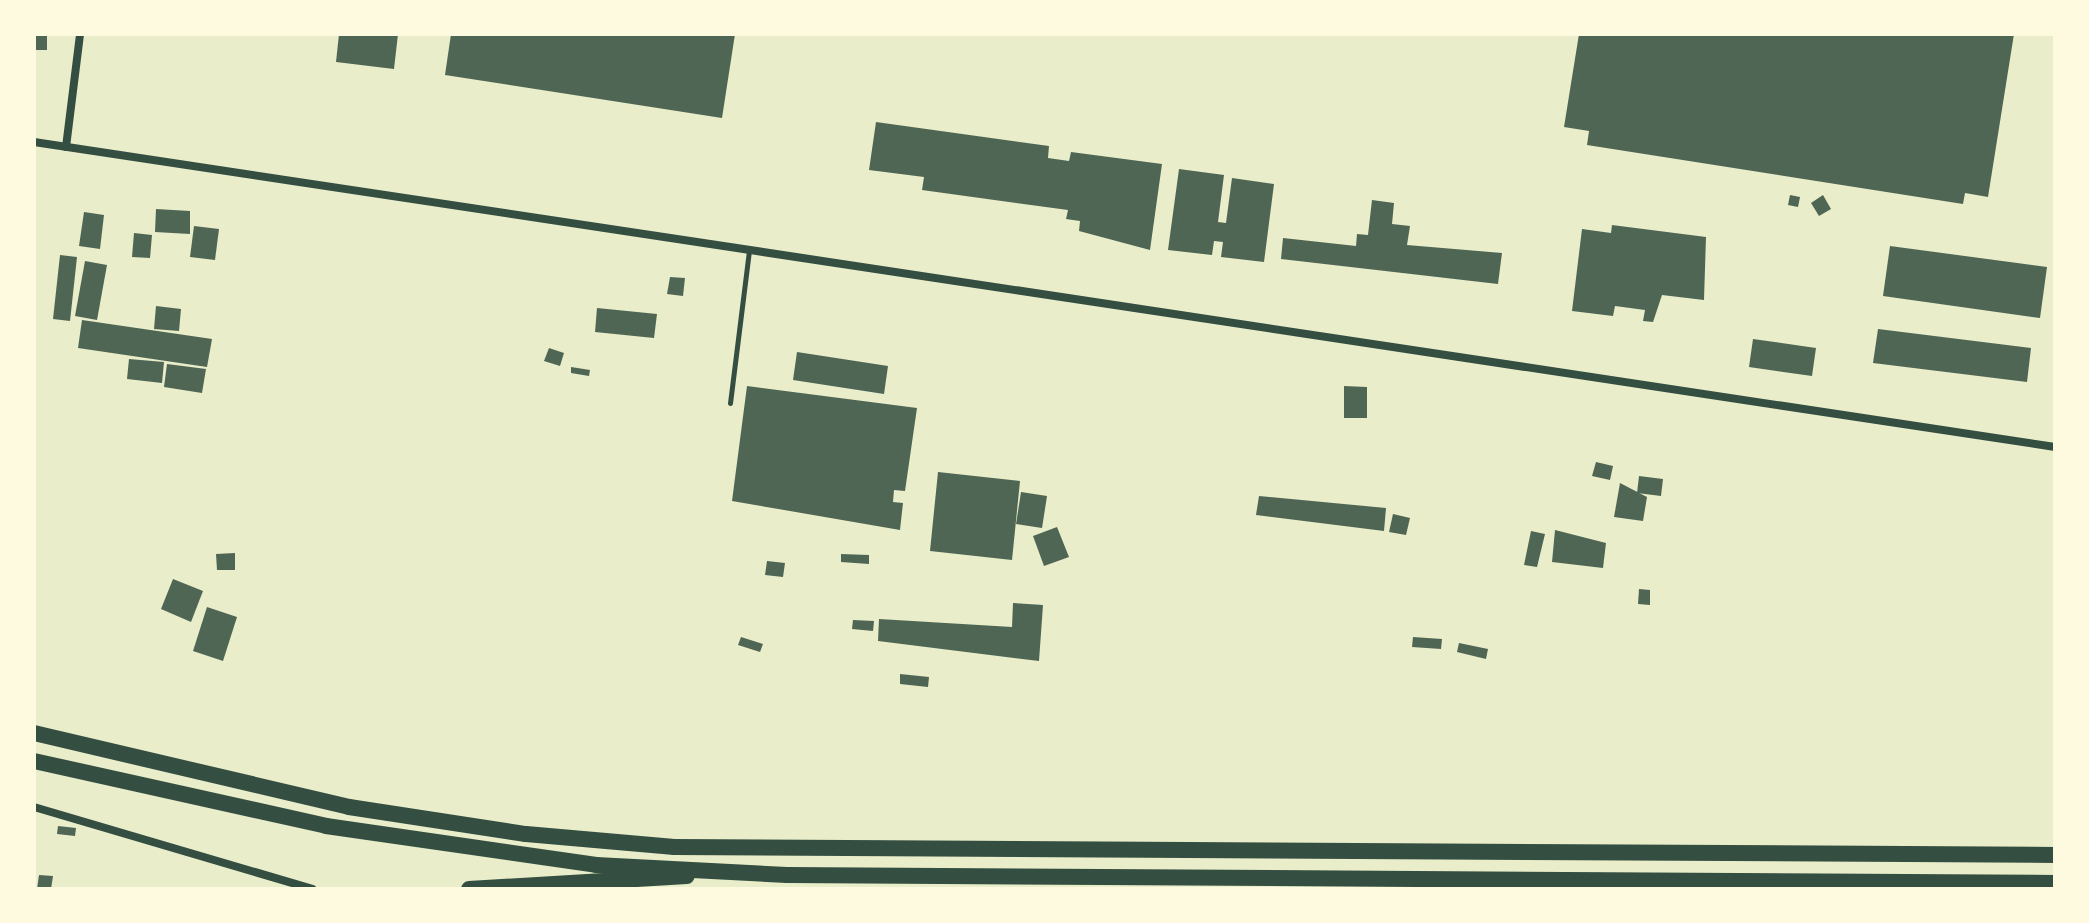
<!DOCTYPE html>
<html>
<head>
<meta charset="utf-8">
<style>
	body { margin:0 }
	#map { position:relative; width:2089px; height:923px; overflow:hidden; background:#e9edc9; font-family:Figtree,sans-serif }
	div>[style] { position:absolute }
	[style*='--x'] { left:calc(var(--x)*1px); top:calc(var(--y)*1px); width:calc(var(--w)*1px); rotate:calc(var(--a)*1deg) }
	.building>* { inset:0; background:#4f6655 }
	.service>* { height:5px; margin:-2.5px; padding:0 2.5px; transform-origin:2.5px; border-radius:2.5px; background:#344e41 }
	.minor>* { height:8px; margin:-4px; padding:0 4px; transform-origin:4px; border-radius:4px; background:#344e41 }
	.trunk>* { height:16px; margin:-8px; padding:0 8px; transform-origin:8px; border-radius:8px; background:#344e41 }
	span { translate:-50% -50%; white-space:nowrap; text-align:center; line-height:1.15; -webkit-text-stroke:6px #fefae0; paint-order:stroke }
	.frame { position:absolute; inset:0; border:36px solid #fefae0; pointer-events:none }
</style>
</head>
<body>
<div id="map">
	<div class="building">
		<div style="clip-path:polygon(339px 34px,398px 34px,394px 69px,336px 62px)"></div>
		<div style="clip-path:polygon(451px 34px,735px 34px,722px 118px,445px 75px)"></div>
		<div style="clip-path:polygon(1579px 34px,2014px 34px,1988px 197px,1965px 193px,1963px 204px,1587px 145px,1589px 131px,1564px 127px)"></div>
		<div style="clip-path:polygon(34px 36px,47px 36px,47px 50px,34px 50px)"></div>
		<div style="clip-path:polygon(876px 122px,1049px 146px,1048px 158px,1069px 161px,1071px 152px,1162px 164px,1150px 250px,1079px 231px,1080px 221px,1066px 219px,1068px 210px,922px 190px,924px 177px,869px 170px)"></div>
		<div style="clip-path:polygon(1179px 169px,1224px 175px,1218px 222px,1226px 223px,1232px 178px,1274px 184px,1264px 262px,1221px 257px,1223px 242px,1214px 241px,1212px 255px,1168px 250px)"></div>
		<div style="clip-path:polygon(1790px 195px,1800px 197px,1798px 207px,1788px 205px)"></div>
		<div style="clip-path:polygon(1823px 195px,1831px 209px,1819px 216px,1811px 203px)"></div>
		<div style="clip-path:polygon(1372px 200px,1394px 203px,1392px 224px,1410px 226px,1407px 245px,1502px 253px,1498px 284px,1281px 259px,1283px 238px,1356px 246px,1357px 234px,1368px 235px)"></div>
		<div style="clip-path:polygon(156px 209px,190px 211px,190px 234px,155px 232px)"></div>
		<div style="clip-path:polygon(84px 212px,104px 215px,100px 249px,79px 246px)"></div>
		<div style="clip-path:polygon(1612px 225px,1706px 237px,1704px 300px,1662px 295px,1653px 322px,1643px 321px,1645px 310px,1615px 306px,1613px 316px,1572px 311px,1582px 229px,1611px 233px)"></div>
		<div style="clip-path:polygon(194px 226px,219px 229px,215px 260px,190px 257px)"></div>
		<div style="clip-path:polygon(134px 233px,152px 235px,150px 258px,132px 257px)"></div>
		<div style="clip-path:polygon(1890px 246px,2047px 267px,2040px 318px,1883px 296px)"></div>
		<div style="clip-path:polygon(60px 255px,77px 257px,70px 321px,53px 319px)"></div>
		<div style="clip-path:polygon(85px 261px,107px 265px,97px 320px,75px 316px)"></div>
		<div style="clip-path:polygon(670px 277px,685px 278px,683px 296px,667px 294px)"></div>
		<div style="clip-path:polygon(156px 306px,181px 309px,179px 331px,154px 329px)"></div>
		<div style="clip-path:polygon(597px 308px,657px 314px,654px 338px,595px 332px)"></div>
		<div style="clip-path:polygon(82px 320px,212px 339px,207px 367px,78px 348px)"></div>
		<div style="clip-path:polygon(1878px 329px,2031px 348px,2027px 382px,1873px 363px)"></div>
		<div style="clip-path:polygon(1753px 339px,1816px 348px,1812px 376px,1749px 367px)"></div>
		<div style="clip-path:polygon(549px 348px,564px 353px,560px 366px,544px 361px)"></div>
		<div style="clip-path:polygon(797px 352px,888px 366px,884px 394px,793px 380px)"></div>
		<div style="clip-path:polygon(129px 359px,164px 362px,162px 383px,127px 379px)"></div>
		<div style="clip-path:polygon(167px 364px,206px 369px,202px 393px,164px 387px)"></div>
		<div style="clip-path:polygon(571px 367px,590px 370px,589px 376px,571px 373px)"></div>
		<div style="clip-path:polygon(747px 386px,917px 408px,905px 491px,894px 490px,893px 502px,903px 503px,900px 530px,732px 501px)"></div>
		<div style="clip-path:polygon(1344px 386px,1367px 387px,1367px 418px,1344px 418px)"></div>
		<div style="clip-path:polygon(1596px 462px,1613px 466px,1610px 480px,1592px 476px)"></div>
		<div style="clip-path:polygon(938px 472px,1020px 481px,1012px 560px,930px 551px)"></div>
		<div style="clip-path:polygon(1639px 476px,1663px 479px,1661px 496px,1637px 493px)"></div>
		<div style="clip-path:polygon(1620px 483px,1647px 497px,1643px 521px,1614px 517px)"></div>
		<div style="clip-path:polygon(1021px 492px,1047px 496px,1042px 528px,1016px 524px)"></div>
		<div style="clip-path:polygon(1259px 496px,1386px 508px,1384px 531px,1256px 515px)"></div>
		<div style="clip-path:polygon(1393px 514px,1410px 518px,1406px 535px,1389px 532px)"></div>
		<div style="clip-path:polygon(1057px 527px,1069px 557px,1044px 566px,1033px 536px)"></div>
		<div style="clip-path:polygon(1555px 530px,1606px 543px,1603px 568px,1552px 562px)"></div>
		<div style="clip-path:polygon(1531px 531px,1545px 534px,1537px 567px,1524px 565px)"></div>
		<div style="clip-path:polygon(235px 553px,235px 570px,217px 570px,216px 554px)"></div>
		<div style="clip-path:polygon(841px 554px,869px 555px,869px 564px,841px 562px)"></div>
		<div style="clip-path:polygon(767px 561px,785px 563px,783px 577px,765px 575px)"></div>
		<div style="clip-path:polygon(173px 579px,203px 591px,191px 622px,161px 609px)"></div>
		<div style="clip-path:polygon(1639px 589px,1650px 590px,1650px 605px,1638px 604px)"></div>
		<div style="clip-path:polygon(1013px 603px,1043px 605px,1039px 661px,878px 641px,879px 619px,1012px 627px)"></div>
		<div style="clip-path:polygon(207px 607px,237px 617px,223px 661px,193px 651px)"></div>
		<div style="clip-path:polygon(853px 620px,874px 621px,873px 631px,852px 629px)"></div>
		<div style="clip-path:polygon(741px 637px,763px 644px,760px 652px,738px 645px)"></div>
		<div style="clip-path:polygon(1413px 637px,1442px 639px,1441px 649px,1412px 647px)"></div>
		<div style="clip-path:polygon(1459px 643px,1488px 649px,1486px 659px,1457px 652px)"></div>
		<div style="clip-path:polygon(900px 674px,929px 677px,928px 687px,900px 684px)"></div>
		<div style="clip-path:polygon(58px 826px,76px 828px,75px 836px,57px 834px)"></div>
		<div style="clip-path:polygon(39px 875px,53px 876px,51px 889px,37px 889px)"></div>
	</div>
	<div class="service">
		<div style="--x:730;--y:403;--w:154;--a:-82.9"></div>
	</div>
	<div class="minor">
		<div style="--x:34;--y:142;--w:2044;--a:8.58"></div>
		<div style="--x:66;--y:147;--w:114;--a:-82.9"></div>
		<div style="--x:34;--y:807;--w:290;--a:16.4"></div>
	</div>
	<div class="trunk">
		<div style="--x:34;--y:733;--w:324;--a:13.2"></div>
		<div style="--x:349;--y:807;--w:179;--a:8.7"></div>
		<div style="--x:526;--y:834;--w:149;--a:5"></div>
		<div style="--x:674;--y:847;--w:1381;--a:0.33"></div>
		<div style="--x:34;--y:761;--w:299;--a:12.5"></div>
		<div style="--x:326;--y:826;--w:273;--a:8.2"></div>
		<div style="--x:596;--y:865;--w:191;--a:3"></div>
		<div style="--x:787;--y:875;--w:1268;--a:0.36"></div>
		<div style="--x:469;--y:889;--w:218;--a:-3.4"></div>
	</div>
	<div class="frame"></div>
</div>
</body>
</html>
